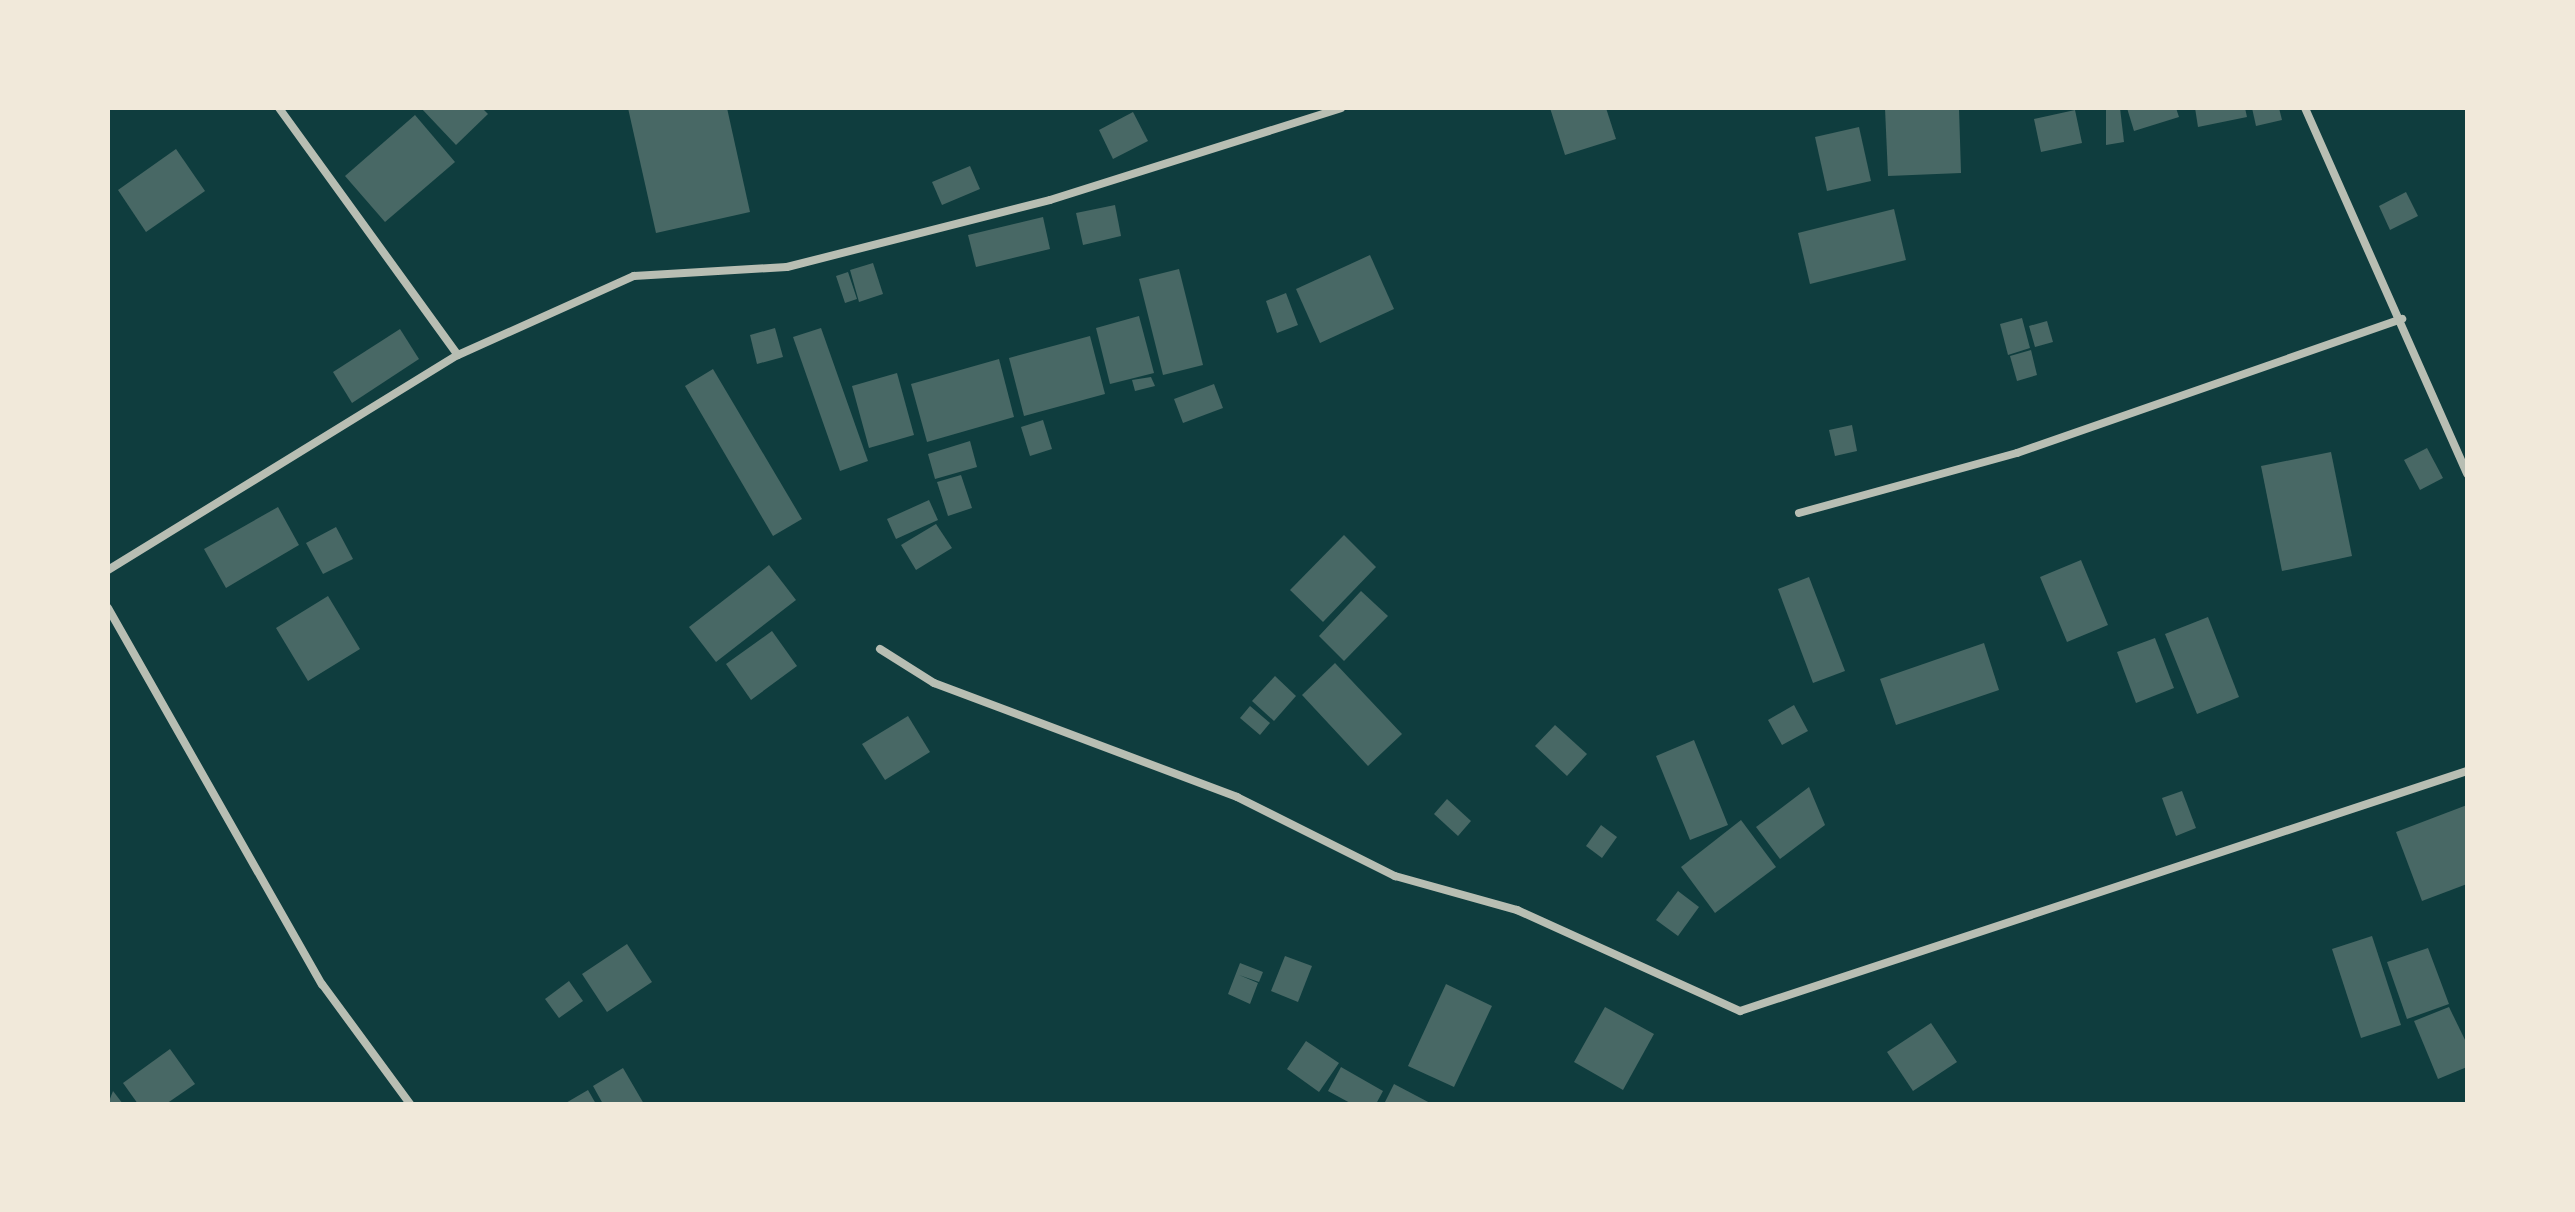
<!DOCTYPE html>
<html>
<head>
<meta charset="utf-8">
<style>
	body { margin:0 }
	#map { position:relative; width:2575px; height:1212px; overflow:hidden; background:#0f3d3e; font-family:"Sofia Sans Condensed",sans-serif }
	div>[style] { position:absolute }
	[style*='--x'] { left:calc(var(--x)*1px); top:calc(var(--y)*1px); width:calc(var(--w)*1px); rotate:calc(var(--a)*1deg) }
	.building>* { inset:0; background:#486865 }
	.minor>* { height:8px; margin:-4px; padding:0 4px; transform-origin:4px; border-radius:4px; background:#b8beb3 }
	span { translate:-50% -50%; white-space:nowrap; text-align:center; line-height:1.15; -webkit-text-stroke:6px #f1e9da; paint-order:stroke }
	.frame { position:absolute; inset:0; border:110px solid #f1e9da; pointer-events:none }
</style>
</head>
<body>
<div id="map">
	<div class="building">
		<div style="clip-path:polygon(421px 108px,482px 108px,488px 114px,456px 145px)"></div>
		<div style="clip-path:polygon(628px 108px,727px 108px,750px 212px,656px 233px)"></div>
		<div style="clip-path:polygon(1550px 108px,1606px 108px,1616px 139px,1565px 155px)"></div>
		<div style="clip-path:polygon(1885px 108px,1959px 108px,1961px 173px,1888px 176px)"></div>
		<div style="clip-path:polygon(2106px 108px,2120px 108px,2124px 142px,2106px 145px)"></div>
		<div style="clip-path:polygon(2127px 108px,2176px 108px,2179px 117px,2134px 131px)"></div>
		<div style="clip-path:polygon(2195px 108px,2245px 108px,2247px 117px,2198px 127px)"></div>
		<div style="clip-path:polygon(2252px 108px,2279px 108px,2282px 120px,2256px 126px)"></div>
		<div style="clip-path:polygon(2075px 110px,2082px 143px,2041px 152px,2034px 119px)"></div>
		<div style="clip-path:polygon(1133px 112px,1148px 141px,1113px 159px,1099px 130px)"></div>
		<div style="clip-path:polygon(415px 115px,455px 162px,385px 222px,345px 176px)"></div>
		<div style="clip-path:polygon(1859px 127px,1871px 181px,1827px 191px,1815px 137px)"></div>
		<div style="clip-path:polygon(176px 149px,205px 191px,146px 232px,118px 190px)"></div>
		<div style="clip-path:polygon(970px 166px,980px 189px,942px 205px,932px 182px)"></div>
		<div style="clip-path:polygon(2406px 192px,2418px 216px,2390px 230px,2379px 206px)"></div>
		<div style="clip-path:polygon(1115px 205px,1121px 236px,1083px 245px,1076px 213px)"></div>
		<div style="clip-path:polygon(1894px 209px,1906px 260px,1810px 284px,1798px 233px)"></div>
		<div style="clip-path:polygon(1043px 217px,1050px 249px,976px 267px,968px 235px)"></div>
		<div style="clip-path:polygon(1370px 255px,1394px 309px,1320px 343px,1296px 289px)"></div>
		<div style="clip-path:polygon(873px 263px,883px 294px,859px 302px,850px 270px)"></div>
		<div style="clip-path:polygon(1179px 269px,1203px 365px,1163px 375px,1139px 279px)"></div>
		<div style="clip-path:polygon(848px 272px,857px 299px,845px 303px,836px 276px)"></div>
		<div style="clip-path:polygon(1286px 293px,1298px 325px,1277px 333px,1266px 301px)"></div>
		<div style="clip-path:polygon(1139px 316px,1154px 373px,1110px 384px,1096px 328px)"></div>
		<div style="clip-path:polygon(2022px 318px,2030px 348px,2008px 355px,2000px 324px)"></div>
		<div style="clip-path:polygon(2047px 321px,2053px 342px,2035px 347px,2029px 326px)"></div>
		<div style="clip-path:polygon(775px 328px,783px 357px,757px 364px,750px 335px)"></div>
		<div style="clip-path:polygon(821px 328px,868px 461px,840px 471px,793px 337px)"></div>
		<div style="clip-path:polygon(400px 329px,419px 359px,352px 403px,333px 372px)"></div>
		<div style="clip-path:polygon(1090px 336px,1105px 394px,1024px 416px,1009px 358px)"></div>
		<div style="clip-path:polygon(2031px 350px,2037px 375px,2017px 381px,2010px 356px)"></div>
		<div style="clip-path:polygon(999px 359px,1014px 417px,927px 442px,911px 384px)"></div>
		<div style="clip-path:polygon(713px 369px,802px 519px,773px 536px,685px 386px)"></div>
		<div style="clip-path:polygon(897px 373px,914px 435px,869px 448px,852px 386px)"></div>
		<div style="clip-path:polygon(1151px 377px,1155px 386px,1135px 391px,1132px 380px)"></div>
		<div style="clip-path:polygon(1214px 384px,1223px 408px,1183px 423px,1174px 399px)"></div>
		<div style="clip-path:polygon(1043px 420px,1052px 449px,1030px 456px,1021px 427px)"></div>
		<div style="clip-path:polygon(1852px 425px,1857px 451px,1835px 456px,1829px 430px)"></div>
		<div style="clip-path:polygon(970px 441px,977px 467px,935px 479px,928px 454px)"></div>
		<div style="clip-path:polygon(2427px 448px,2443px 478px,2420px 490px,2404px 460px)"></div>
		<div style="clip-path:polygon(2331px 452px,2352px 556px,2282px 571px,2261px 466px)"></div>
		<div style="clip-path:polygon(961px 475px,972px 508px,948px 516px,937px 482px)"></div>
		<div style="clip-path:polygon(929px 500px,938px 520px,896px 539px,887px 519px)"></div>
		<div style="clip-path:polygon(278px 507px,299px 545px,226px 588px,204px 549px)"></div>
		<div style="clip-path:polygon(936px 524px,952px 548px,916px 570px,901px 545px)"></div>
		<div style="clip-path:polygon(336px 527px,353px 559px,323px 574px,306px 543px)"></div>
		<div style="clip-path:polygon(1344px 535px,1376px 567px,1323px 622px,1290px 590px)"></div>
		<div style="clip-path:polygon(2081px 560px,2108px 625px,2067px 642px,2040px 577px)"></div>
		<div style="clip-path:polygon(769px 565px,796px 600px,716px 662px,689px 627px)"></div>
		<div style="clip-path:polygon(1809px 577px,1845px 671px,1813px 683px,1778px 589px)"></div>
		<div style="clip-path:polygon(1361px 591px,1388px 616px,1344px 661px,1319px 636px)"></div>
		<div style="clip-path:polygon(328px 596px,360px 649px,308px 681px,276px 628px)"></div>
		<div style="clip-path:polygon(2208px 617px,2239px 697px,2197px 714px,2165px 634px)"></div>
		<div style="clip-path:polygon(772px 631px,797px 666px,751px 700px,726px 664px)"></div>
		<div style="clip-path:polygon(2155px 638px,2174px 688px,2136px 703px,2117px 652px)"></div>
		<div style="clip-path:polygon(1984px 643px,1999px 690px,1896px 725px,1880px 679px)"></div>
		<div style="clip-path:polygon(1335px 663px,1402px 734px,1368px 766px,1302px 695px)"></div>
		<div style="clip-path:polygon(1275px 676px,1296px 696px,1274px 721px,1252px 701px)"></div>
		<div style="clip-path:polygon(1794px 705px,1808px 731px,1782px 745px,1768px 720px)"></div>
		<div style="clip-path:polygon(1250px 706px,1270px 723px,1260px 735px,1240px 718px)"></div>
		<div style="clip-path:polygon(908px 716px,930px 752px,885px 780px,862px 744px)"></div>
		<div style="clip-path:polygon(1555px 725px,1587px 754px,1567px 776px,1535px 746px)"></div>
		<div style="clip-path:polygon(1694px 740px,1728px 825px,1690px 840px,1656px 756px)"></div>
		<div style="clip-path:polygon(1809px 787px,1825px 825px,1780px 859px,1756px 827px)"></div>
		<div style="clip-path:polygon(2182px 791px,2196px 828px,2176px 836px,2162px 798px)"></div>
		<div style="clip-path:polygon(1447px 799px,1471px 821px,1458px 836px,1434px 814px)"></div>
		<div style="clip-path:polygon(2467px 805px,2467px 884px,2422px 901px,2396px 832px)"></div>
		<div style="clip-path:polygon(1741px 820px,1776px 867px,1715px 913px,1681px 867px)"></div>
		<div style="clip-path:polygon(1601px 825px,1617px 837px,1602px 858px,1586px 846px)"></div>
		<div style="clip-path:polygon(1678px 891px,1699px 907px,1678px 936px,1656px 920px)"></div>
		<div style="clip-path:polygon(2372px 936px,2401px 1025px,2361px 1038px,2332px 949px)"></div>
		<div style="clip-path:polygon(627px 944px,652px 982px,607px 1012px,582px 974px)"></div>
		<div style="clip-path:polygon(2428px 948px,2449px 1004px,2407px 1019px,2387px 962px)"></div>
		<div style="clip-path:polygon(1285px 956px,1312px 966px,1298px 1002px,1271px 991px)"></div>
		<div style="clip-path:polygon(1240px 963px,1263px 972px,1259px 982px,1239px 975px,1258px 983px,1250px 1004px,1228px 994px)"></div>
		<div style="clip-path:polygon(569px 981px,583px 1001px,559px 1018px,545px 999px)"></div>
		<div style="clip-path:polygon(1446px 984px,1492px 1006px,1454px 1087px,1408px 1066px)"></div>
		<div style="clip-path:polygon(1605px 1007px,1654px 1034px,1623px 1090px,1574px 1062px)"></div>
		<div style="clip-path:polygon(2449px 1007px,2467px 1044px,2467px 1067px,2438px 1079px,2414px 1021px)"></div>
		<div style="clip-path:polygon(1931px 1023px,1957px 1062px,1913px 1091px,1887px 1052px)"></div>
		<div style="clip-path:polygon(1306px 1041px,1339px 1063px,1319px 1092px,1287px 1069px)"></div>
		<div style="clip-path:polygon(170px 1049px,195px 1084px,166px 1104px,138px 1104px,123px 1083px)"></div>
		<div style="clip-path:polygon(1341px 1067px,1383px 1091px,1376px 1104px,1352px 1104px,1328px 1091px)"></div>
		<div style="clip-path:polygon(623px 1068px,644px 1104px,603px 1104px,593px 1086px)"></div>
		<div style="clip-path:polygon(1394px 1084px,1432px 1104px,1384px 1104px)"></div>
		<div style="clip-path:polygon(588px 1090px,596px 1104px,564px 1104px)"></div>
		<div style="clip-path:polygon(113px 1091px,123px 1104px,108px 1104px)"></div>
	</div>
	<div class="minor">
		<div style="--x:279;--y:108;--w:305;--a:54.1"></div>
		<div style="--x:2305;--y:108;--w:400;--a:66.1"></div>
		<div style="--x:1799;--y:513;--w:226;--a:-15.4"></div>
		<div style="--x:2017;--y:453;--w:408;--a:-19.2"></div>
		<div style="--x:108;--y:570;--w:411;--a:-31.6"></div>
		<div style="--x:458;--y:355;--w:193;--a:-24.2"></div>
		<div style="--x:634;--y:276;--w:153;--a:-3.4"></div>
		<div style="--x:787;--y:267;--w:271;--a:-14.3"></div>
		<div style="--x:1050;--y:200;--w:305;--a:-17.5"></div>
		<div style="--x:108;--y:608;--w:433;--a:60.4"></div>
		<div style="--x:322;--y:984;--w:149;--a:53.7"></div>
		<div style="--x:880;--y:649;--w:64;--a:32.2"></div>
		<div style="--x:934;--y:683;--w:324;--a:20.6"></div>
		<div style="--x:1237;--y:797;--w:177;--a:26.6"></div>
		<div style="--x:1395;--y:876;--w:127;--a:15.6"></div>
		<div style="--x:1517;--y:910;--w:245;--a:24.4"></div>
		<div style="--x:1740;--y:1011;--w:766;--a:-18.27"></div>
	</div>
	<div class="frame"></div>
</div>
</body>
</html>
